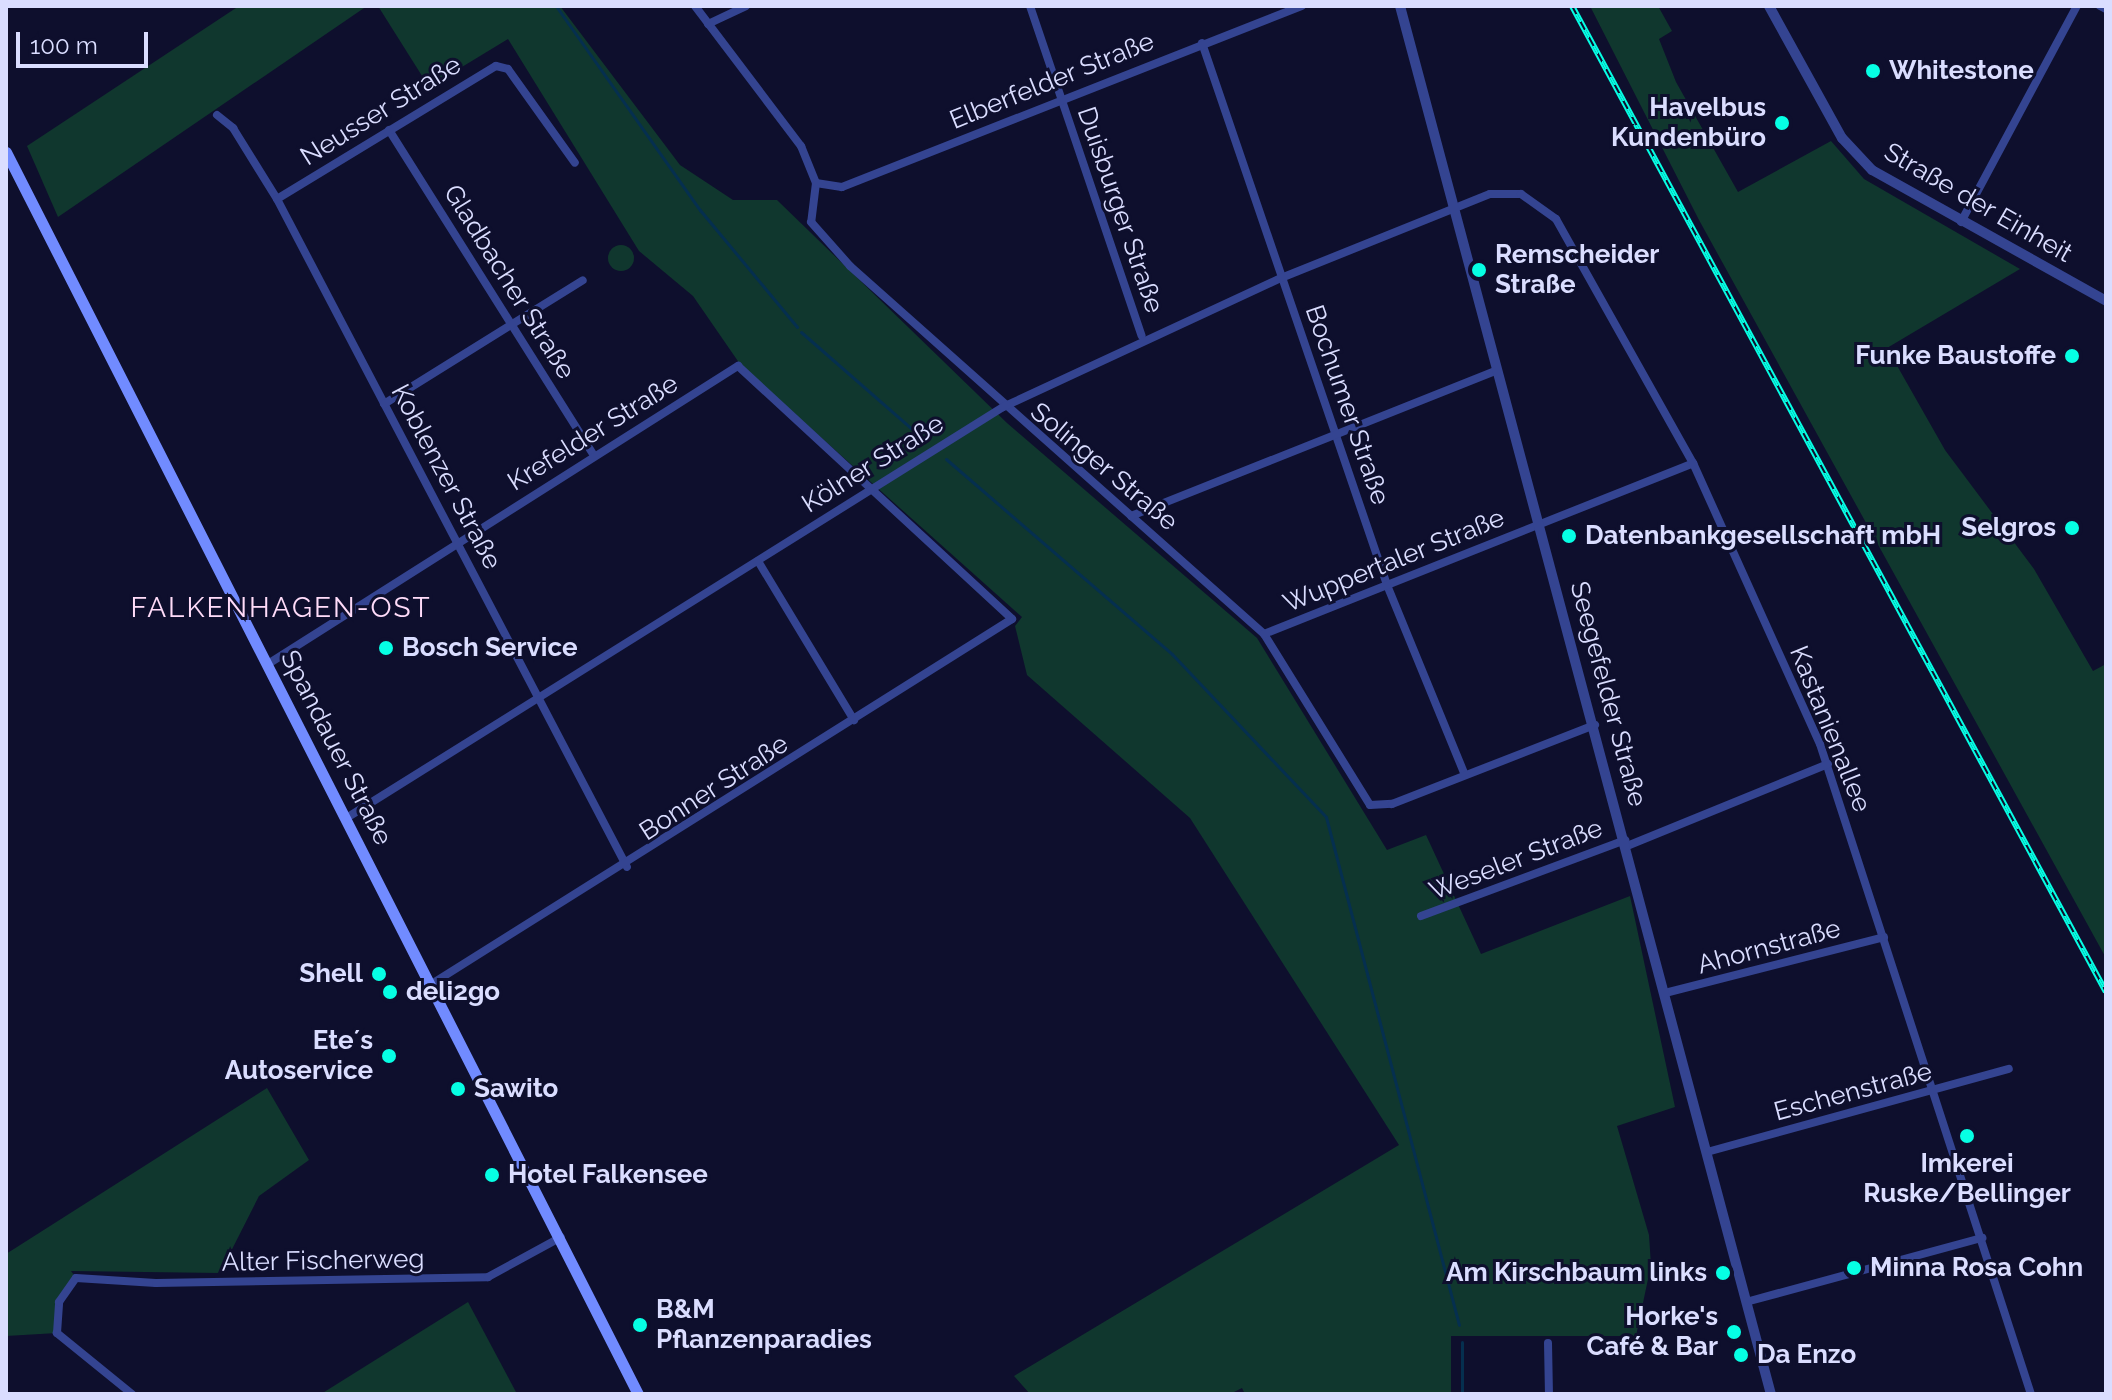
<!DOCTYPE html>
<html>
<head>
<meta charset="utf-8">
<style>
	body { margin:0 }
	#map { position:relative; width:2112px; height:1400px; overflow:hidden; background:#0e0f2d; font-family:Raleway,sans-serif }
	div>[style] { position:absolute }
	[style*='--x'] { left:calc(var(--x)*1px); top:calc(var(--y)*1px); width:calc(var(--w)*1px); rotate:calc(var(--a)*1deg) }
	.green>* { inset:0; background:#10372e }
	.round { border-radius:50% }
	.stream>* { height:3px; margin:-1.5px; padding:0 1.5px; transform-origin:1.5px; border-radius:1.5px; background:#052f4f }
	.minor>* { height:8px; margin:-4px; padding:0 4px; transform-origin:4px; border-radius:4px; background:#344491 }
	.tertiary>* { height:10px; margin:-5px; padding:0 5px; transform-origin:5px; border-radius:5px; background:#344491 }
	.secondary>* { height:11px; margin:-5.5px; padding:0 5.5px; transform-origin:5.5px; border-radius:5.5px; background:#718bff }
	.rail>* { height:6px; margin-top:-3px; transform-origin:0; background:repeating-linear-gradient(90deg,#0e0f2d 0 9px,#06ffe4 0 18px); box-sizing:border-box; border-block:2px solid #06ffe4 }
	.dots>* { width:22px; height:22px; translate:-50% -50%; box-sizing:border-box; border:4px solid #0e0f2d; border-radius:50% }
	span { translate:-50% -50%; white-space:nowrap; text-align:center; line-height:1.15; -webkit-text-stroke:6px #0e0f2d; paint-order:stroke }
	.poi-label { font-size:26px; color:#daddff; font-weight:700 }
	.left { translate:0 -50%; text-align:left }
	.right { translate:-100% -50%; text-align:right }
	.street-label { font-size:26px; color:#daddff }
	.neighbourhood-label { font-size:28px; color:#ffdcf9; letter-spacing:2px }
	.frame { position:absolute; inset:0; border:8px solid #daddff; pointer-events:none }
	.scale { position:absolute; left:16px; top:32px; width:132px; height:36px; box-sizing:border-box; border:4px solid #daddff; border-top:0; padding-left:10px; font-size:24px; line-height:28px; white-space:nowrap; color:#daddff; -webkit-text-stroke:6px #0e0f2d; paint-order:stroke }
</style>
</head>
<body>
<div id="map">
	<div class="green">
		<div style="clip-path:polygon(239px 6px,367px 6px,58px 217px,27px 146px)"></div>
		<div style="clip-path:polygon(378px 6px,560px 6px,680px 165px,733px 200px,777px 200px,1007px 423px,1257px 638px,1387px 850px,1426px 835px,1481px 954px,1630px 896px,1675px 1107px,1617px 1126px,1649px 1235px,1651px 1265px,1636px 1336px,1451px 1336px,1451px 1394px,1245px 1394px,1242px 1388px,1230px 1394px,1030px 1394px,1014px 1376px,1399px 1145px,1190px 818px,1027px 675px,1015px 626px,1022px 617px,742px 367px,693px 296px,639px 251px,508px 39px,429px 87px)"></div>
		<div style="clip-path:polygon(1590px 6px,1658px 6px,1672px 31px,1659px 39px,1676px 82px,1738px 192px,1831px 141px,1864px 179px,2020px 269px,1887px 348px,1945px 450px,2034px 569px,2093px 671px,2106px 664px,2106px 958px,1699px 220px)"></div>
		<div class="round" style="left:608px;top:245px;width:26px;height:26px"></div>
		<div style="clip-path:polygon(267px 1088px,309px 1160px,259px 1196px,220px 1273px,71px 1271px,76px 1278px,65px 1288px,57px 1333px,6px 1336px,6px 1254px)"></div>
		<div style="clip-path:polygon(468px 1302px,517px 1394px,321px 1394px)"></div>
	</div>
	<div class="stream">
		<div style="--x:556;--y:6;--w:250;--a:54.8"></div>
		<div style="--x:700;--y:210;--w:152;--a:50.3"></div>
		<div style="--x:801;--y:332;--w:159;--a:41.2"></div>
		<div style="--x:946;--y:459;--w:298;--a:40.8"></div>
		<div style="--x:1172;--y:654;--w:224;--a:46.6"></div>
		<div style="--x:1326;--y:817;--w:525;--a:75.33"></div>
		<div style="--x:1462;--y:1342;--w:52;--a:90"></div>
	</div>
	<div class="minor">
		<div style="--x:695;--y:6;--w:176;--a:52.9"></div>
		<div style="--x:801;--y:146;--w:40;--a:68"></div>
		<div style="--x:1030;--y:6;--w:348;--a:71.3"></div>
		<div style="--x:2100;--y:6;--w:7;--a:27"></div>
		<div style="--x:708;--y:24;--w:42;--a:-25.3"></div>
		<div style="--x:1202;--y:43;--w:573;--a:71.15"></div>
		<div style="--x:1387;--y:585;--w:205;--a:67.7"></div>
		<div style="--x:217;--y:115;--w:21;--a:39"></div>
		<div style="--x:233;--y:128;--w:84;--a:58.2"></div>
		<div style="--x:277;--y:199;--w:754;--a:62.35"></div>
		<div style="--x:389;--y:130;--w:385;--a:57.8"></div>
		<div style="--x:816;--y:183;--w:39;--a:97"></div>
		<div style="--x:811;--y:222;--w:59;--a:48.4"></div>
		<div style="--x:850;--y:266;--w:554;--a:41.63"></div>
		<div style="--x:1264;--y:634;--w:201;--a:58.2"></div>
		<div style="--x:1370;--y:805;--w:22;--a:-3"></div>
		<div style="--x:1392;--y:804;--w:218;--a:-21.3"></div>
		<div style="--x:816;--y:183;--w:26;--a:9"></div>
		<div style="--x:842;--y:187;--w:494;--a:-21.5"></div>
		<div style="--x:277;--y:199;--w:256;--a:-31.3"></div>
		<div style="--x:496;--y:66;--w:12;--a:14"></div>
		<div style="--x:508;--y:69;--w:115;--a:54.5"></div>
		<div style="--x:1961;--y:222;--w:245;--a:-61.8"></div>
		<div style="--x:384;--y:404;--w:234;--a:-31.9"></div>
		<div style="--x:1131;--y:516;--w:394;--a:-21.7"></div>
		<div style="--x:758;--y:561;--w:186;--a:58.9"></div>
		<div style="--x:1264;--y:634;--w:462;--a:-21.7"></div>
		<div style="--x:268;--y:664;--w:557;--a:-32.38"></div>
		<div style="--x:738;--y:366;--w:373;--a:42.7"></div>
		<div style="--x:1012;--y:619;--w:684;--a:147.84"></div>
		<div style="--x:348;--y:817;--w:773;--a:-32.04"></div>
		<div style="--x:1003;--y:407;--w:306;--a:-24.9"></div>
		<div style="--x:1281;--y:278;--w:225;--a:-21.9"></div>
		<div style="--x:1490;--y:194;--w:31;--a:0"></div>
		<div style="--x:1521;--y:194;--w:43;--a:35.5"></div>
		<div style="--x:1556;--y:219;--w:280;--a:60.7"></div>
		<div style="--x:1693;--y:463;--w:308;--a:65.7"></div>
		<div style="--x:1820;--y:744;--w:683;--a:72.02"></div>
		<div style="--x:1627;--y:846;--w:217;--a:-22.2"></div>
		<div style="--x:1421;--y:916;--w:218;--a:-20.4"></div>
		<div style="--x:1665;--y:993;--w:226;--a:-14.3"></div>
		<div style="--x:1707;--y:1152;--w:313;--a:-15.4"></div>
		<div style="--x:1746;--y:1302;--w:245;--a:-15.2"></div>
		<div style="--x:1548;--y:1343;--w:51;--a:88.9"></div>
		<div style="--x:132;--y:1394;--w:97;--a:-140.9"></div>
		<div style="--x:57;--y:1333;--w:31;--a:-86"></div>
		<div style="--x:59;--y:1302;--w:29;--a:-55"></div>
		<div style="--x:76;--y:1278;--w:80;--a:3.6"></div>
		<div style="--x:156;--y:1283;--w:332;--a:-1"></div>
		<div style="--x:488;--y:1277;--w:83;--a:-28.7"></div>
	</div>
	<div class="tertiary">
		<div style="--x:1400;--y:6;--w:1437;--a:75.04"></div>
		<div style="--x:1769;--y:6;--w:151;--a:61.1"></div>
		<div style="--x:1842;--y:138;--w:44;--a:46.8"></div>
		<div style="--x:1872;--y:170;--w:268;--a:29.2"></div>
	</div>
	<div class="secondary">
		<div style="--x:6;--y:152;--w:1394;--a:63.03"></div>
	</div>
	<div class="rail">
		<div style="--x:1572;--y:6;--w:1121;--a:61.56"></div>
	</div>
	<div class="dots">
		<div style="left:1873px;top:71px;background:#06ffe4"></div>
		<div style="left:1782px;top:123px;background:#06ffe4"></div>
		<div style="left:1479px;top:270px;background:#06ffe4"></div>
		<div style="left:2072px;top:356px;background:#06ffe4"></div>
		<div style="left:2072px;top:528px;background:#06ffe4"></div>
		<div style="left:1569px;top:536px;background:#06ffe4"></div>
		<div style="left:386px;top:648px;background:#06ffe4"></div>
		<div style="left:379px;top:974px;background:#06ffe4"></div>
		<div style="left:390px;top:992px;background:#06ffe4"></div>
		<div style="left:389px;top:1056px;background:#06ffe4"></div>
		<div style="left:458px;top:1089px;background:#06ffe4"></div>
		<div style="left:1967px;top:1136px;background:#06ffe4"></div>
		<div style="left:492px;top:1175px;background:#06ffe4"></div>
		<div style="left:1854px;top:1268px;background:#06ffe4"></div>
		<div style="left:1723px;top:1273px;background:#06ffe4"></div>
		<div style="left:640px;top:1325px;background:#06ffe4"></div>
		<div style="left:1734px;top:1332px;background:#06ffe4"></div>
		<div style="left:1741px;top:1355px;background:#06ffe4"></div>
	</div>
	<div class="poi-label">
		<span class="left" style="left:1889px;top:71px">Whitestone</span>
		<span class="right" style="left:1766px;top:123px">Havelbus<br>Kundenbüro</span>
		<span class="left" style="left:1495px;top:270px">Remscheider<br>Straße</span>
		<span class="right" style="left:2056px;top:356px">Funke Baustoffe</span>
		<span class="right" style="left:2056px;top:528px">Selgros</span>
		<span class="left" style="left:1585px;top:536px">Datenbankgesellschaft mbH</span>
		<span class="left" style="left:402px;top:648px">Bosch Service</span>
		<span class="right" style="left:363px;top:974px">Shell</span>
		<span class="left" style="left:406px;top:992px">deli2go</span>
		<span class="right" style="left:373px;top:1056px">Ete´s<br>Autoservice</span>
		<span class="left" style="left:474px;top:1089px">Sawito</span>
		<span style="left:1967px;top:1179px">Imkerei<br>Ruske/Bellinger</span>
		<span class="left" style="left:508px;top:1175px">Hotel Falkensee</span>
		<span class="left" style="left:1870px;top:1268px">Minna Rosa Cohn</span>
		<span class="right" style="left:1707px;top:1273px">Am Kirschbaum links</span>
		<span class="left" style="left:656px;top:1325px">B&amp;M<br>Pflanzenparadies</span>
		<span class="right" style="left:1718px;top:1332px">Horke's<br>Café &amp; Bar</span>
		<span class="left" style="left:1757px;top:1355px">Da Enzo</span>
	</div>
	<div class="street-label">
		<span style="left:1052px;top:81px;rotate:-22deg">Elberfelder Straße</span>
		<span style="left:381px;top:111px;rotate:-32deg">Neusser Straße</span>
		<span style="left:1978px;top:203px;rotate:30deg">Straße der Einheit</span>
		<span style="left:1120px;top:210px;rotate:71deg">Duisburger Straße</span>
		<span style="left:509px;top:282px;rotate:58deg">Gladbacher Straße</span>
		<span style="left:1347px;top:405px;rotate:71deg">Bochumer Straße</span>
		<span style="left:593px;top:433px;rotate:-32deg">Krefelder Straße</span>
		<span style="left:873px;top:464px;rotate:-32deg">Kölner Straße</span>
		<span style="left:1104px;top:467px;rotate:40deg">Solinger Straße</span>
		<span style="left:446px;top:477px;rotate:62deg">Koblenzer Straße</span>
		<span style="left:1394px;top:561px;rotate:-22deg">Wuppertaler Straße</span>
		<span style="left:1608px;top:694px;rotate:75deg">Seegefelder Straße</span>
		<span style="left:1830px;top:729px;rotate:68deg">Kastanienallee</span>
		<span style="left:336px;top:748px;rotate:63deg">Spandauer Straße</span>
		<span style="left:714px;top:788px;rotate:-33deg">Bonner Straße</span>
		<span style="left:1516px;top:860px;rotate:-21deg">Weseler Straße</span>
		<span style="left:1769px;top:947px;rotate:-15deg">Ahornstraße</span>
		<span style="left:1853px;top:1092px;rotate:-15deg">Eschenstraße</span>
		<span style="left:323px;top:1261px;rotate:-1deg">Alter Fischerweg</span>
	</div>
	<div class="neighbourhood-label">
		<span style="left:281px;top:608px">FALKENHAGEN-OST</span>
	</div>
	<div class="frame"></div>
	<div class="scale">100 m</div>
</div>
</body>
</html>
